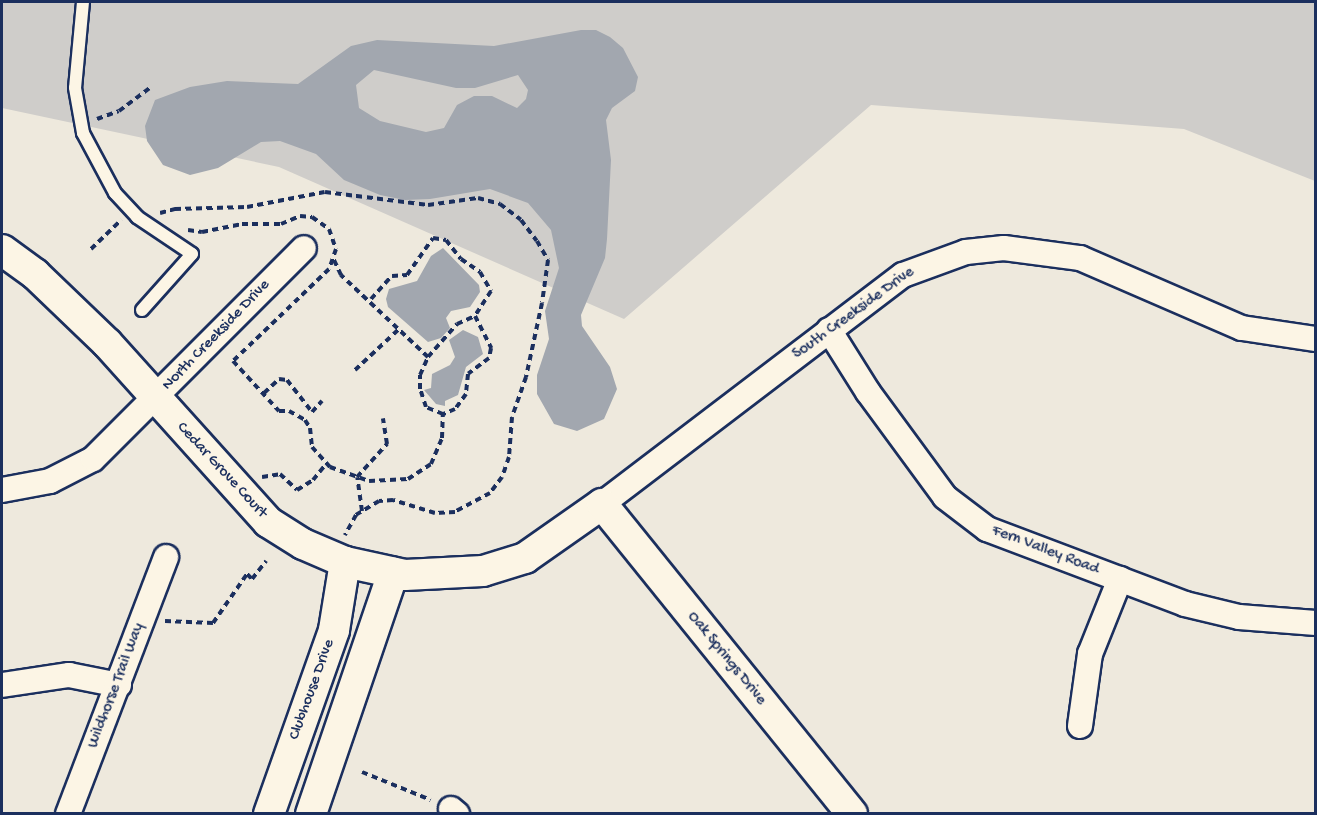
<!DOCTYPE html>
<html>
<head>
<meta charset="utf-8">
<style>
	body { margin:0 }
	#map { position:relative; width:1317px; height:815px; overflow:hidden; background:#eee9dd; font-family:"Gochi Hand",sans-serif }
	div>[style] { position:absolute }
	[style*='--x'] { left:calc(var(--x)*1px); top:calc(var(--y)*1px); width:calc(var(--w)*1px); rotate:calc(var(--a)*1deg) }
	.green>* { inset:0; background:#cfcdca }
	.water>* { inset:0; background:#a2a7af }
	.path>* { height:4px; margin-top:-2px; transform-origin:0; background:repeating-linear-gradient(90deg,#1b2f5e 0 6px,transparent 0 10.5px) }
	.roads { filter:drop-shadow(2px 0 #1b2f5e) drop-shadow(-2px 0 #1b2f5e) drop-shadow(0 2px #1b2f5e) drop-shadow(0 -2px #1b2f5e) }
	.service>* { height:12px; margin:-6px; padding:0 6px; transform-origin:6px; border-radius:6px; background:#fcf5e5 }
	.minor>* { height:24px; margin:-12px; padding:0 12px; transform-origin:12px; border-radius:12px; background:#fcf5e5 }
	.tertiary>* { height:30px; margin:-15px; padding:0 15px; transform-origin:15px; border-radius:15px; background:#fcf5e5 }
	span { translate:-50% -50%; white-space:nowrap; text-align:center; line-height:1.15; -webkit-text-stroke:5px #fcf5e5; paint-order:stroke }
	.street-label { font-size:16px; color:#1b2f5e }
	.frame { position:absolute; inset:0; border:3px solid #1b2f5e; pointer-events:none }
</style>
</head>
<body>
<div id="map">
	<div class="green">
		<div style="clip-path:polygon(2px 2px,1315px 2px,1315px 181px,1184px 129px,871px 105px,624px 319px,279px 167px,2px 108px)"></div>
	</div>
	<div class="water">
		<div style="clip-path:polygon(evenodd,581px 30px,596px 30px,610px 37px,623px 48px,638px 77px,635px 91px,612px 108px,606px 120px,611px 160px,607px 239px,605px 258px,581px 315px,582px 326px,610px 367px,617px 389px,604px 419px,577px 431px,554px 424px,537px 394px,537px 375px,549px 339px,545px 311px,559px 268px,551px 230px,528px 203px,490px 189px,430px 199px,405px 200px,380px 195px,344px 180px,316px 154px,280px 141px,261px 142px,218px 168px,190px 175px,163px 165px,147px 141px,145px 126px,155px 100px,190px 87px,227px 81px,298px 84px,351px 46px,377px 40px,494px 46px,581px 30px,374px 70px,456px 88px,475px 88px,518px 75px,528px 90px,526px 99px,517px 108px,492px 96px,474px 96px,457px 105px,444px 128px,426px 132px,380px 121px,359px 108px,356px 85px,374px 70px)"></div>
		<div style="clip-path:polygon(443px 248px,479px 285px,480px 292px,470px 307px,451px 311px,446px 318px,450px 328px,441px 338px,428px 342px,388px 307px,386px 299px,389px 289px,417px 281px,431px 256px)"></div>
		<div style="clip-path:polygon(463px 330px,478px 337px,483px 354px,466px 367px,458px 395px,445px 401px,445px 406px,436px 404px,424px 390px,431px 388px,432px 374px,450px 365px,455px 357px,449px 340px)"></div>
	</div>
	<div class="path">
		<div style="--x:97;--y:119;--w:23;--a:-20"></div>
		<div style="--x:119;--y:111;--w:39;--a:-37"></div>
		<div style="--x:160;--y:213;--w:16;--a:-15"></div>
		<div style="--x:175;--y:209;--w:72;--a:-1.6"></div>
		<div style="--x:247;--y:207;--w:79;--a:-10.9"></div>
		<div style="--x:325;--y:192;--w:104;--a:7.2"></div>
		<div style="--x:428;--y:205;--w:50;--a:-8"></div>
		<div style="--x:478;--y:198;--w:23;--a:15"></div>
		<div style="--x:500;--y:204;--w:26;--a:37"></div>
		<div style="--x:521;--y:220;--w:26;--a:53"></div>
		<div style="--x:537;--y:241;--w:22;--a:60"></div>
		<div style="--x:548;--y:260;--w:43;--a:97.9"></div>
		<div style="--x:542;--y:303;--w:76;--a:102.2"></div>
		<div style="--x:526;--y:377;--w:42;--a:109.3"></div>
		<div style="--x:512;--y:417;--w:40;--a:94.3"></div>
		<div style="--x:509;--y:457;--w:21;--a:109"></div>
		<div style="--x:502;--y:477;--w:20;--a:127"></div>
		<div style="--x:490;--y:493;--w:40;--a:152"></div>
		<div style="--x:455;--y:512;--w:20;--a:177"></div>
		<div style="--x:435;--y:513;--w:44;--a:-162.8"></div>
		<div style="--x:393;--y:500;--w:14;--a:176"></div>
		<div style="--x:379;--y:501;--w:27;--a:149"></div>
		<div style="--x:356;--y:515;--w:23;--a:119"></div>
		<div style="--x:188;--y:230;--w:14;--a:8"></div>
		<div style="--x:202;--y:232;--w:41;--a:-11.3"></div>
		<div style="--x:242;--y:224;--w:39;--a:0"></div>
		<div style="--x:281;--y:224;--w:21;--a:-23"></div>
		<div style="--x:300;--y:216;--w:12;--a:5"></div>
		<div style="--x:312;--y:217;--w:21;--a:35"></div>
		<div style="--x:329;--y:229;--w:21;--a:71"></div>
		<div style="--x:336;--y:249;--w:21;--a:109"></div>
		<div style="--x:329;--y:269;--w:133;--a:136.2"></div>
		<div style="--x:233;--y:361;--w:68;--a:47.4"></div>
		<div style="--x:279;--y:411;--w:10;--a:0"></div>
		<div style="--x:289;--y:411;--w:18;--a:29"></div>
		<div style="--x:305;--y:420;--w:9;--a:58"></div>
		<div style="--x:310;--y:428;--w:19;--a:84"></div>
		<div style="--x:312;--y:447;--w:27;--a:48"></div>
		<div style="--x:330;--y:467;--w:41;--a:19.7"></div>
		<div style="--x:369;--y:481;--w:39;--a:-3"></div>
		<div style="--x:408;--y:479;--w:27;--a:-33"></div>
		<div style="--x:431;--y:464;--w:28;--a:-67"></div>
		<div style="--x:442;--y:438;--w:24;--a:-88"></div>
		<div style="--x:443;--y:414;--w:18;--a:-158"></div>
		<div style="--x:426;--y:407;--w:19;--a:-108"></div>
		<div style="--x:420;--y:389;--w:14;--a:-90"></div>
		<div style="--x:420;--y:375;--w:20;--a:-66"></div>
		<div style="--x:428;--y:357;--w:120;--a:-136.7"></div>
		<div style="--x:341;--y:275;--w:17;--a:-115"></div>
		<div style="--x:91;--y:249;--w:42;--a:-44"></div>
		<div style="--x:371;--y:299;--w:31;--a:-48"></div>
		<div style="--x:392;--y:276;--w:15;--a:-4"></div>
		<div style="--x:407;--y:275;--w:45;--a:-54.9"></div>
		<div style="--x:433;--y:238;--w:13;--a:9"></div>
		<div style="--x:446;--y:240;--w:24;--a:52"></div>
		<div style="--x:461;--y:259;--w:23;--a:34"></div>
		<div style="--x:480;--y:272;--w:22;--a:60"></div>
		<div style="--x:491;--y:291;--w:30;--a:123"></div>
		<div style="--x:475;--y:316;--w:36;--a:63"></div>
		<div style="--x:491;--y:348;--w:10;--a:101"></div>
		<div style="--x:489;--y:358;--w:26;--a:143"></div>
		<div style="--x:468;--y:374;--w:20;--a:96"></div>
		<div style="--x:466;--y:394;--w:19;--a:126"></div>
		<div style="--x:455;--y:409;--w:13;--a:157"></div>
		<div style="--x:428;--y:357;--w:44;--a:-48.7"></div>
		<div style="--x:457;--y:324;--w:20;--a:-24"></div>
		<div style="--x:355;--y:370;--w:62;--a:-43"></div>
		<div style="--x:264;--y:393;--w:21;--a:-43"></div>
		<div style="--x:279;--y:379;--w:8;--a:7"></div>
		<div style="--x:287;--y:380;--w:41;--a:52"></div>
		<div style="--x:312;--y:412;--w:15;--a:-48"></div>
		<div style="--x:262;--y:477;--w:18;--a:-9"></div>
		<div style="--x:280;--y:474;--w:23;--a:43"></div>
		<div style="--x:297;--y:490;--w:19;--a:-32"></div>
		<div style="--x:313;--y:480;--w:21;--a:-51"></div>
		<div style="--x:362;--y:511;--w:34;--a:-98"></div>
		<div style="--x:357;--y:477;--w:45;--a:-47.7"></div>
		<div style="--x:387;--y:444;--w:26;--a:-99"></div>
		<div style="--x:165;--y:621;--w:48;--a:2.4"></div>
		<div style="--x:213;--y:623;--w:60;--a:-55.2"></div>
		<div style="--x:247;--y:574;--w:7;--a:45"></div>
		<div style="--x:252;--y:579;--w:23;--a:-52"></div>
		<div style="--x:362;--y:772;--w:74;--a:22.1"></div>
	</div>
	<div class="roads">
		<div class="service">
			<div style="--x:83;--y:2;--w:86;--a:95.3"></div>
			<div style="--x:75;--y:88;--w:46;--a:79.9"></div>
			<div style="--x:83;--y:133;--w:68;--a:61.9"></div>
			<div style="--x:115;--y:193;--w:33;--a:47"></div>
			<div style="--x:137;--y:217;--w:66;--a:33.9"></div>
			<div style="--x:192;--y:254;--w:75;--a:131.8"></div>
		</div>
		<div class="minor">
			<div style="--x:829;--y:330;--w:73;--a:57.8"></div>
			<div style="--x:868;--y:392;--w:130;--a:53.7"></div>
			<div style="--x:945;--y:497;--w:53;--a:37.3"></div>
			<div style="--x:987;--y:529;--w:212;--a:20.7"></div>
			<div style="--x:1185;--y:604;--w:56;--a:13.5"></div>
			<div style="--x:1239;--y:617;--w:77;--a:4.5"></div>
			<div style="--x:2;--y:490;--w:49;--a:-10.6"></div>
			<div style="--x:50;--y:481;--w:48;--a:-27.1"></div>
			<div style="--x:93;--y:459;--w:298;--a:-45"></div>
			<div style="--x:602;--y:504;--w:378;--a:-37.3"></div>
			<div style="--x:903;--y:275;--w:67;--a:-20.1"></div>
			<div style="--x:966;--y:252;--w:38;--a:-6"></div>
			<div style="--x:1004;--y:248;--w:77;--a:7.5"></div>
			<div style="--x:1080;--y:258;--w:176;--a:23.4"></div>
			<div style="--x:1242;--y:328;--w:75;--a:8.5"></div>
			<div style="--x:2;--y:685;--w:68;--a:-8.5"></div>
			<div style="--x:69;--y:675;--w:51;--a:11.3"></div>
			<div style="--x:1080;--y:726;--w:73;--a:-82.1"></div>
			<div style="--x:1090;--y:654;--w:81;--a:-68.2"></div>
			<div style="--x:451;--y:809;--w:8;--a:40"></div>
			<div style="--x:68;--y:814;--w:275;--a:-69.1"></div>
		</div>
		<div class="tertiary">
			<div style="--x:2;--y:250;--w:41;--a:36"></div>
			<div style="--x:35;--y:274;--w:100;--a:43.8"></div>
			<div style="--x:107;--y:343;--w:241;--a:48"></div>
			<div style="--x:268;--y:522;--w:41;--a:32.2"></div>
			<div style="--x:303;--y:544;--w:46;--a:23.2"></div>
			<div style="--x:345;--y:562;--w:61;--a:12.2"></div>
			<div style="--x:405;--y:575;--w:78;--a:-2.9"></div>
			<div style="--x:483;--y:571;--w:44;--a:-17.2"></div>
			<div style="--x:525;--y:558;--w:94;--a:-35"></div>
			<div style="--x:602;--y:504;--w:398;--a:51.1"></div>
			<div style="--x:269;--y:814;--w:195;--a:-70.5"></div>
			<div style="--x:334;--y:630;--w:69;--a:-80.8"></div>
			<div style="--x:311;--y:814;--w:255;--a:-71.2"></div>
		</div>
	</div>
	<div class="street-label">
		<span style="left:854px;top:314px;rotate:-36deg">South Creekside Drive</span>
		<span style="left:217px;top:336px;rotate:-46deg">North Creekside Drive</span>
		<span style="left:221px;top:471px;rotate:47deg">Cedar Grove Court</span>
		<span style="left:1045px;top:551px;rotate:21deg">Fern Valley Road</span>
		<span style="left:726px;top:659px;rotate:51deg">Oak Springs Drive</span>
		<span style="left:117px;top:686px;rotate:-69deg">Wildhorse Trail Way</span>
		<span style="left:313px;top:690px;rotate:-70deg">Clubhouse Drive</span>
	</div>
	<div class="frame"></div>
</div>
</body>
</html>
